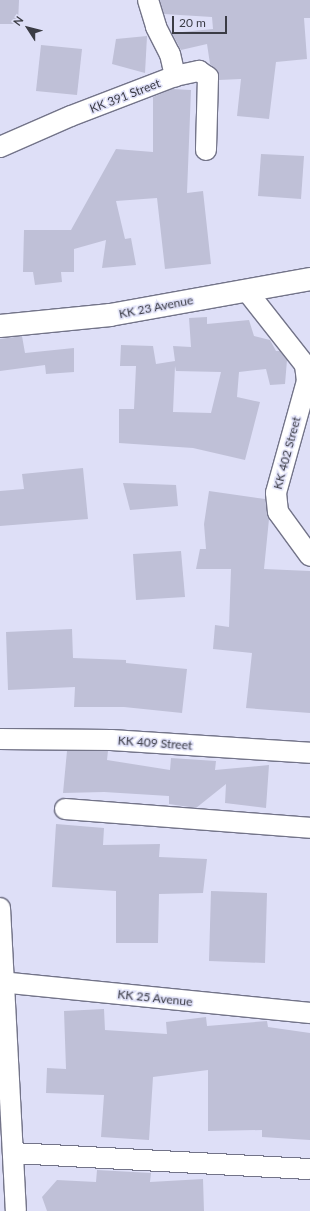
<!DOCTYPE html>
<html>
<head>
<meta charset="utf-8">
<style>
	body { margin:0 }
	#map { position:relative; width:310px; height:1211px; overflow:hidden; background:#dedff7; font-family:Lato,sans-serif }
	div>[style] { position:absolute }
	[style*='--x'] { left:calc(var(--x)*1px); top:calc(var(--y)*1px); width:calc(var(--w)*1px); rotate:calc(var(--a)*1deg) }
	.building>* { inset:0; background:#bfc0d7 }
	.roads { filter:drop-shadow(1px 0 #737489) drop-shadow(-1px 0 #737489) drop-shadow(0 1px #737489) drop-shadow(0 -1px #737489) }
	.minor>* { height:20px; margin:-10px; padding:0 10px; transform-origin:10px; border-radius:10px; background:#fff }
	.secondary>* { height:22px; margin:-11px; padding:0 11px; transform-origin:11px; border-radius:11px; background:#fff }
	span { translate:-50% -50%; white-space:nowrap; text-align:center; line-height:1.15; -webkit-text-stroke:3px #dedff7; paint-order:stroke }
	.street-label { font-size:12px; color:#3b3c45 }
	.north { position:absolute; left:8px; top:8px; width:40px; height:40px; -webkit-text-stroke:3px #dedff7; paint-order:stroke; rotate:306deg; font-size:11px; font-weight:700; line-height:16px; text-align:center; color:#3b3c45 }
	.north::after { content:''; display:block; margin:auto; width:14px; height:18px; background:#3b3c45; clip-path:polygon(50% 0,100% 100%,50% 72%,0 100%) }
	.scale { position:absolute; left:172px; top:16px; width:55px; height:18px; box-sizing:border-box; border:2px solid #3b3c45; border-top:0; padding-left:5px; font-size:12px; line-height:14px; white-space:nowrap; color:#3b3c45; -webkit-text-stroke:3px #dedff7; paint-order:stroke }
</style>
</head>
<body>
<div id="map">
	<div class="building">
		<div style="clip-path:polygon(0 0,19px 0,18px 24px,0 24px)"></div>
		<div style="clip-path:polygon(160px 0,310px 0,310px 18px,304px 18px,307px 59px,276px 62px,269px 119px,237px 116px,241px 79px,219px 80px,218px 71px,210px 64px,207px 44px,181px 50px,172px 33px,213px 29px,212px 17px,164px 14px)"></div>
		<div style="clip-path:polygon(147px 36px,145px 73px,112px 64px,116px 39px)"></div>
		<div style="clip-path:polygon(41px 45px,82px 49px,77px 95px,36px 91px)"></div>
		<div style="clip-path:polygon(172px 89px,191px 90px,187px 193px,203px 191px,211px 264px,165px 269px,157px 198px,116px 201px,125px 239px,131px 238px,136px 265px,102px 268px,106px 240px,74px 249px,74px 272px,61px 272px,62px 282px,35px 285px,33px 272px,23px 272px,24px 230px,71px 230px,116px 149px,153px 152px,153px 97px)"></div>
		<div style="clip-path:polygon(261px 154px,304px 156px,301px 199px,258px 196px)"></div>
		<div style="clip-path:polygon(evenodd,207px 317px,207px 324px,249px 320px,254px 336px,270px 340px,276px 351px,280px 351px,287px 360px,285px 384px,270px 385px,266px 369px,239px 372px,237px 397px,260px 402px,245px 460px,193px 448px,119px 443px,119px 409px,134px 409px,136px 366px,120px 366px,121px 345px,153px 346px,156px 364px,175px 361px,173px 346px,191px 347px,189px 318px,207px 317px,175px 366px,176px 371px,221px 372px,211px 413px,173px 412px,175px 366px)"></div>
		<div style="clip-path:polygon(22px 336px,25px 353px,74px 348px,74px 372px,46px 374px,45px 365px,0 371px,0 339px)"></div>
		<div style="clip-path:polygon(83px 468px,88px 519px,0 526px,0 491px,24px 489px,22px 474px)"></div>
		<div style="clip-path:polygon(123px 483px,176px 485px,178px 506px,130px 510px)"></div>
		<div style="clip-path:polygon(209px 491px,265px 499px,269px 519px,264px 569px,310px 571px,310px 713px,246px 708px,252px 653px,213px 649px,215px 625px,229px 627px,231px 569px,196px 569px,200px 549px,206px 549px,204px 524px)"></div>
		<div style="clip-path:polygon(181px 551px,185px 597px,136px 600px,133px 554px)"></div>
		<div style="clip-path:polygon(72px 629px,73px 658px,126px 660px,126px 663px,187px 669px,182px 713px,124px 707px,74px 707px,75px 687px,8px 690px,6px 632px)"></div>
		<div style="clip-path:polygon(67px 751px,108px 751px,107px 760px,170px 770px,171px 758px,216px 761px,215px 770px,269px 765px,266px 808px,225px 803px,226px 784px,196px 808px,169px 804px,169px 796px,104px 792px,63px 793px)"></div>
		<div style="clip-path:polygon(56px 824px,104px 828px,103px 845px,160px 844px,159px 857px,207px 859px,203px 893px,159px 894px,158px 943px,116px 943px,116px 891px,52px 887px)"></div>
		<div style="clip-path:polygon(211px 891px,267px 893px,265px 963px,209px 961px)"></div>
		<div style="clip-path:polygon(104px 1009px,105px 1030px,167px 1034px,166px 1022px,206px 1017px,207px 1026px,267px 1021px,268px 1027px,310px 1033px,310px 1140px,262px 1137px,262px 1130px,208px 1131px,208px 1070px,153px 1077px,149px 1140px,101px 1137px,104px 1095px,46px 1093px,47px 1068px,66px 1069px,64px 1011px)"></div>
		<div style="clip-path:polygon(97px 1170px,151px 1173px,150px 1182px,203px 1179px,204px 1211px,47px 1211px,42px 1197px,57px 1180px,96px 1182px)"></div>
	</div>
	<div class="roads">
		<div class="minor">
			<div style="--x:148;--y:0;--w:28;--a:73"></div>
			<div style="--x:156;--y:27;--w:30;--a:63"></div>
			<div style="--x:170;--y:54;--w:23;--a:77"></div>
			<div style="--x:0;--y:147;--w:77;--a:-23.6"></div>
			<div style="--x:71;--y:116;--w:111;--a:-21"></div>
			<div style="--x:175;--y:76;--w:25;--a:-12"></div>
			<div style="--x:199;--y:71;--w:11;--a:34"></div>
			<div style="--x:208;--y:77;--w:73;--a:91.6"></div>
			<div style="--x:246;--y:290;--w:95;--a:51.8"></div>
			<div style="--x:305;--y:365;--w:16;--a:83"></div>
			<div style="--x:307;--y:381;--w:116;--a:105.5"></div>
			<div style="--x:276;--y:493;--w:19;--a:84"></div>
			<div style="--x:278;--y:512;--w:54;--a:54"></div>
			<div style="--x:0;--y:739;--w:111;--a:0.5"></div>
			<div style="--x:111;--y:740;--w:199;--a:3.7"></div>
			<div style="--x:65;--y:809;--w:246;--a:4.4"></div>
			<div style="--x:0;--y:908;--w:303;--a:87"></div>
			<div style="--x:0;--y:982;--w:312;--a:5.7"></div>
			<div style="--x:13;--y:1153;--w:297;--a:3.1"></div>
		</div>
		<div class="secondary">
			<div style="--x:0;--y:326;--w:111;--a:-5.7"></div>
			<div style="--x:110;--y:315;--w:203;--a:-10.2"></div>
		</div>
	</div>
	<div class="street-label">
		<span style="left:125px;top:96px;rotate:-21deg">KK 391 Street</span>
		<span style="left:156px;top:307px;rotate:-11deg">KK 23 Avenue</span>
		<span style="left:287px;top:453px;rotate:-75deg">KK 402 Street</span>
		<span style="left:155px;top:743px;rotate:4deg">KK 409 Street</span>
		<span style="left:155px;top:998px;rotate:6deg">KK 25 Avenue</span>
	</div>
	<div class="north">N</div>
	<div class="scale">20 m</div>
</div>
</body>
</html>
